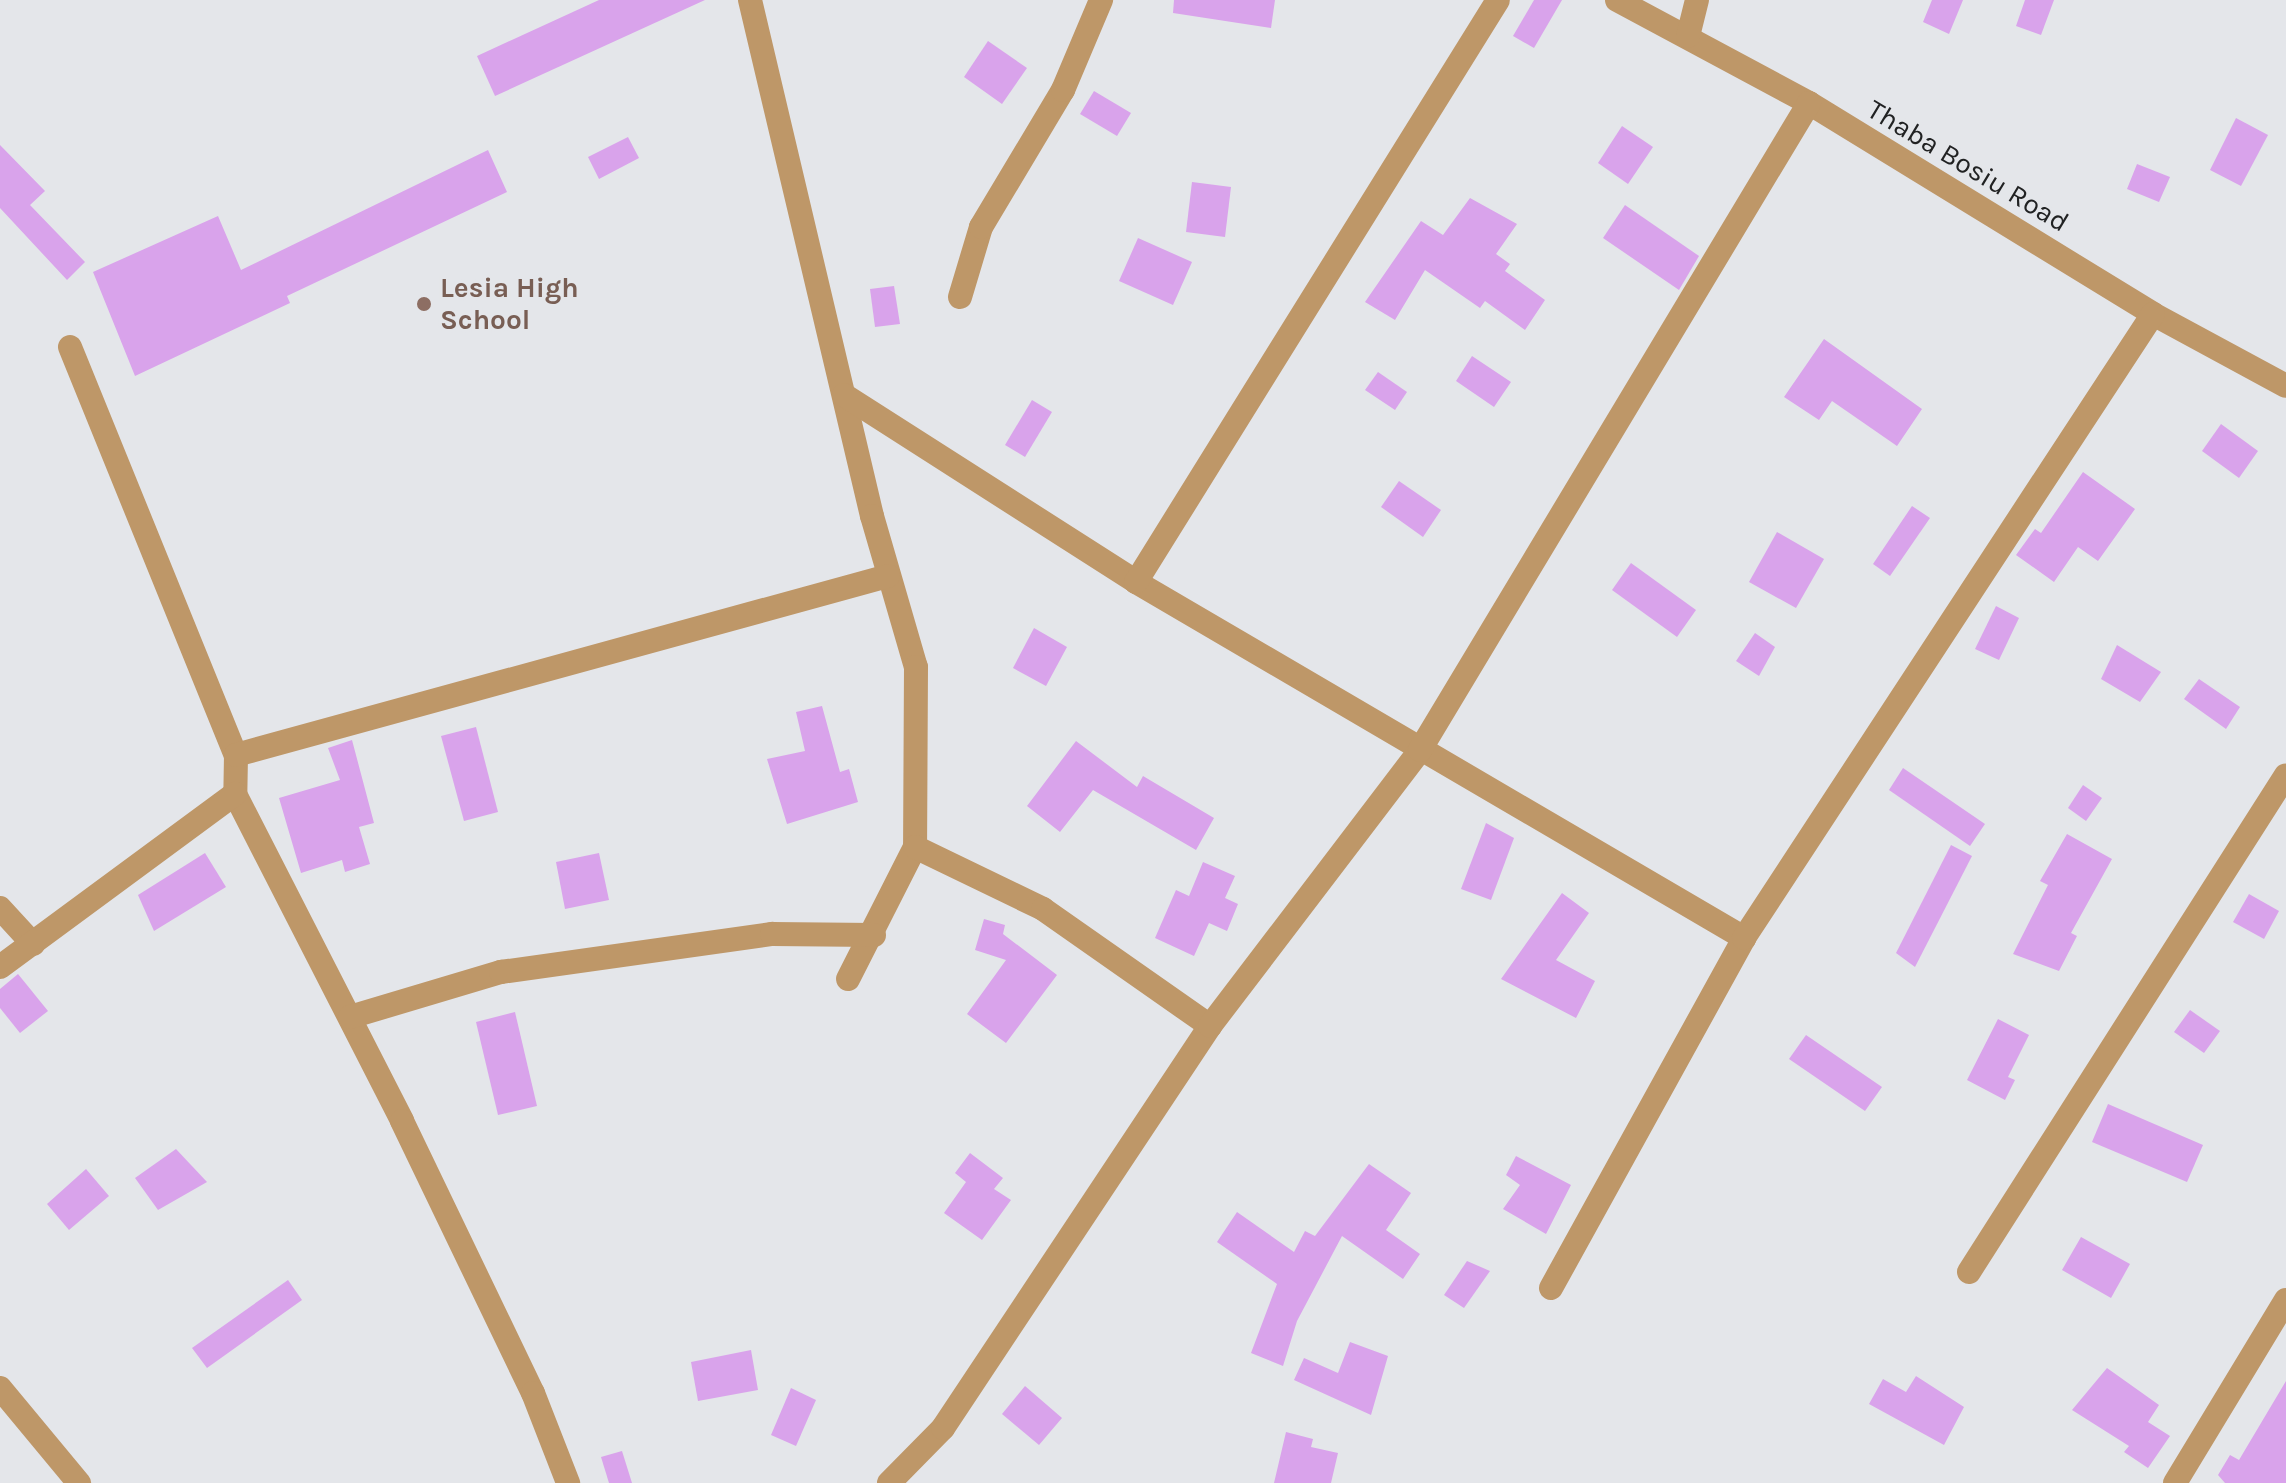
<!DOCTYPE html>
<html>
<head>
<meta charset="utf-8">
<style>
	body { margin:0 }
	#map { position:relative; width:2286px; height:1483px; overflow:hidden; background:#e4e6ea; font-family:Karla,sans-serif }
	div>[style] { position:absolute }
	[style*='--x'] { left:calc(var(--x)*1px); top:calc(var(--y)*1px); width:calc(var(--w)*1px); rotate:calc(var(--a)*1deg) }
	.building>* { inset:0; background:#d9a3eb }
	.minor>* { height:24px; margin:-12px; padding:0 12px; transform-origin:12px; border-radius:12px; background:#be9768 }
	.dots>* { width:22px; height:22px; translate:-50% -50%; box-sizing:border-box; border:4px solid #e4e6ea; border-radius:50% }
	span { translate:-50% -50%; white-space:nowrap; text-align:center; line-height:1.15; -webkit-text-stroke:7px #e4e6ea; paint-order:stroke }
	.street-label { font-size:28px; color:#212223 }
	.education-label { font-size:28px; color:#785e54; font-weight:700 }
	.left { translate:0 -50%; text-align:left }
</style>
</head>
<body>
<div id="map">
	<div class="building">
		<div style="clip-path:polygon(599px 0,705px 0,495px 96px,477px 56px)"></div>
		<div style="clip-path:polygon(1174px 0,1275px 0,1271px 28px,1173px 13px)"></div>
		<div style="clip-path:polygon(1534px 0,1562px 0,1534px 48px,1513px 36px)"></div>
		<div style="clip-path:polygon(1932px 0,1963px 0,1949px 34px,1923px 22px)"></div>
		<div style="clip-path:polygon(2025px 0,2054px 0,2041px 35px,2016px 26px)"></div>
		<div style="clip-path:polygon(988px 41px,1027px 68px,1002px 104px,964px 77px)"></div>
		<div style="clip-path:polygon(1094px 91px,1131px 113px,1117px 136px,1080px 114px)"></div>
		<div style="clip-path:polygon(2236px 118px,2268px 135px,2241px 186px,2210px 170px)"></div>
		<div style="clip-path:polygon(1622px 126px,1653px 147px,1628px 184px,1598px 163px)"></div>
		<div style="clip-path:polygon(628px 137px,639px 158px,599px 179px,588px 157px)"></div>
		<div style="clip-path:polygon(0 145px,45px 191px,30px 205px,85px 262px,67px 280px,0 208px)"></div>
		<div style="clip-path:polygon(488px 150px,507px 192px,287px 296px,290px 303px,135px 376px,93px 272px,218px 216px,241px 270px)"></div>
		<div style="clip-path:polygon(2137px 164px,2170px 177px,2159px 202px,2127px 189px)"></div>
		<div style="clip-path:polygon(1192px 182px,1231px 187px,1225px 237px,1186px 232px)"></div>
		<div style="clip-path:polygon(1470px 198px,1517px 224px,1496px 254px,1510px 264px,1505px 271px,1545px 300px,1525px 330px,1485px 301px,1480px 308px,1425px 270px,1395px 320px,1365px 302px,1421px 221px,1443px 235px)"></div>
		<div style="clip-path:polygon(1625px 205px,1699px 256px,1679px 290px,1603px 238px)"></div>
		<div style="clip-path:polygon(1138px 238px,1192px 262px,1173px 305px,1119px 281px)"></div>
		<div style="clip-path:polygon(894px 286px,900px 324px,875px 327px,870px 289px)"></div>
		<div style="clip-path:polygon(1824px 339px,1922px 409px,1897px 446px,1832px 401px,1819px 420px,1784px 397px)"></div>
		<div style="clip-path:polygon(1472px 356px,1511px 382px,1494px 407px,1456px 381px)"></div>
		<div style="clip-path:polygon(1378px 372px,1407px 392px,1395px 410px,1365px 390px)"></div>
		<div style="clip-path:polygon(1032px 400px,1052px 412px,1025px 457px,1005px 445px)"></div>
		<div style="clip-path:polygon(2221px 424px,2258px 451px,2239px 478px,2202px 451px)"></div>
		<div style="clip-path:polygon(2083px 472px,2135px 509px,2098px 561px,2078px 547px,2054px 582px,2016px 555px,2035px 529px,2041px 533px)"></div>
		<div style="clip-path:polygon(1399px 481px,1441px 510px,1423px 537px,1381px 507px)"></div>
		<div style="clip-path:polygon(1912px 506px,1930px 518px,1890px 576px,1873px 564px)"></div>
		<div style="clip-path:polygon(1777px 532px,1824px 559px,1796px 608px,1749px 582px)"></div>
		<div style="clip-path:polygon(1631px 563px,1696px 610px,1677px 637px,1612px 590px)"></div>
		<div style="clip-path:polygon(1996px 606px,2019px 618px,1999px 660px,1975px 649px)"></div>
		<div style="clip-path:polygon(1034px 628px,1067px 647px,1046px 686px,1013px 668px)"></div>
		<div style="clip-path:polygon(1755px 633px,1775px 647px,1759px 676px,1736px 661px)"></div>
		<div style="clip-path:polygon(2117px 645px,2161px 672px,2140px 702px,2101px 679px)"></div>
		<div style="clip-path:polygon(2199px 679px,2240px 707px,2226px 729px,2184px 699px)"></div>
		<div style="clip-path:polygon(822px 706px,840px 772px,849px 769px,858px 802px,787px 824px,767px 759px,805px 751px,796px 712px)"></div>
		<div style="clip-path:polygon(476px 727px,498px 812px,464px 821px,441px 736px)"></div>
		<div style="clip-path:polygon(352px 740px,374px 823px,359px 827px,370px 864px,345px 872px,342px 860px,301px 873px,279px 798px,340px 780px,328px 748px)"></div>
		<div style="clip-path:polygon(1076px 741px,1137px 787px,1143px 776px,1214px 818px,1196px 850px,1093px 790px,1060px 832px,1027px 806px)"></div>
		<div style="clip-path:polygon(1903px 768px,1985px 824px,1970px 846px,1889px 790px)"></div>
		<div style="clip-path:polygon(2083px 785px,2102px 798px,2086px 821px,2068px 808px)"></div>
		<div style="clip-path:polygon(1486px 823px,1514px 838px,1491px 900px,1461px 889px)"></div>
		<div style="clip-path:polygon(2067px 834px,2112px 859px,2071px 933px,2077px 936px,2059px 971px,2013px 954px,2048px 885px,2040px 881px)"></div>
		<div style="clip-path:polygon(1951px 845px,1972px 856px,1915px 967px,1896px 953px)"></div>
		<div style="clip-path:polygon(205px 853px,226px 887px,154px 931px,138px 895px)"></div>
		<div style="clip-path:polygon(599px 853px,609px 900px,565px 909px,556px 862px)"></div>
		<div style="clip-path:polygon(1203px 862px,1235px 876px,1225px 898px,1238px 904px,1227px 931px,1209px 923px,1194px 956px,1155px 938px,1176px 890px,1189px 896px)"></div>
		<div style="clip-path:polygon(1562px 893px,1589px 913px,1556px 960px,1595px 981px,1576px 1018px,1501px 979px)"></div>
		<div style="clip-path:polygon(2249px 894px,2279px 911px,2264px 939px,2233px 922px)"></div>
		<div style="clip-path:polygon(984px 919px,1005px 925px,1003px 934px,1057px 975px,1006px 1043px,967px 1014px,1006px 960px,975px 950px)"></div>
		<div style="clip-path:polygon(18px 974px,48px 1011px,20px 1033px,0 1008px,0 989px)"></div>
		<div style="clip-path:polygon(2190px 1010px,2220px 1031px,2204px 1053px,2174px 1032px)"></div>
		<div style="clip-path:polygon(515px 1012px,537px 1106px,498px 1115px,476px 1022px)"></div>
		<div style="clip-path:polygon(1998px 1019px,2029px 1035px,2008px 1077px,2015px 1080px,2005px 1100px,1967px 1080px)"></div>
		<div style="clip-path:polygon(1806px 1035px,1882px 1087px,1865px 1111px,1789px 1059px)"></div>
		<div style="clip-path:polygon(2108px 1104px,2203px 1145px,2187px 1182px,2092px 1142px)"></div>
		<div style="clip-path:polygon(176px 1149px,207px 1182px,158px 1210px,135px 1178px)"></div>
		<div style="clip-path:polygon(970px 1153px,1003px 1178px,994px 1189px,1011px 1200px,982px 1240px,944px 1213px,966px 1182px,955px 1173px)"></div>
		<div style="clip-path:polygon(1516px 1156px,1571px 1185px,1546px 1234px,1503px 1209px,1520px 1185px,1506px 1175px)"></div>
		<div style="clip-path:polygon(1369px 1164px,1411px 1193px,1386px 1230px,1420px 1254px,1403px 1279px,1342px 1236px,1297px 1321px,1283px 1366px,1251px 1353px,1277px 1284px,1217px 1242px,1237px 1212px,1294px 1252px,1305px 1231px,1315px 1236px)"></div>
		<div style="clip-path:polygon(86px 1169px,109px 1196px,69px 1230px,47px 1204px)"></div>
		<div style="clip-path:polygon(2081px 1237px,2130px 1264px,2111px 1298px,2062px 1270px)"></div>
		<div style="clip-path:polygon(1467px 1261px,1490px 1271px,1464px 1308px,1444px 1295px)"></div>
		<div style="clip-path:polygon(288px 1280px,302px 1300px,207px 1368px,192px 1348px)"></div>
		<div style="clip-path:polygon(1350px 1342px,1388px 1356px,1371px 1415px,1294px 1380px,1304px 1358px,1338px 1373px)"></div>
		<div style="clip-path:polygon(751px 1350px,758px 1390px,698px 1401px,691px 1362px)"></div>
		<div style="clip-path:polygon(2107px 1368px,2159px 1405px,2148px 1422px,2170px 1436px,2148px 1468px,2124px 1452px,2129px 1446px,2072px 1410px)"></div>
		<div style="clip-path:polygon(1916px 1376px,1964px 1407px,1944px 1445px,1869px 1404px,1883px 1379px,1906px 1392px)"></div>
		<div style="clip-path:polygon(2286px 1381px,2286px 1483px,2225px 1483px,2218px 1475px,2230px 1455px,2239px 1460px)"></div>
		<div style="clip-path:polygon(1025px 1386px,1062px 1418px,1039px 1445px,1002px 1414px)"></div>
		<div style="clip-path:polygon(791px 1388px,816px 1400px,796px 1446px,771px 1435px)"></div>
		<div style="clip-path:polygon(1286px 1432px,1313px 1439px,1311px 1447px,1338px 1453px,1331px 1483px,1274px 1483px)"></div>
		<div style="clip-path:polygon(622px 1451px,632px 1483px,609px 1483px,601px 1457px)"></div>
	</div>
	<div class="minor">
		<div style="--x:750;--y:0;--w:530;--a:76.7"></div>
		<div style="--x:872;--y:516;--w:157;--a:73.8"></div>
		<div style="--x:916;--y:667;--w:180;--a:90.3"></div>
		<div style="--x:915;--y:847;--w:148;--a:116.9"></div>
		<div style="--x:1617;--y:0;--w:218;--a:28.2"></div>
		<div style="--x:1809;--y:103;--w:404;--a:31.5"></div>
		<div style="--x:2153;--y:314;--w:151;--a:28.4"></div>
		<div style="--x:1688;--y:36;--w:37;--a:-76"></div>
		<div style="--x:960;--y:297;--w:73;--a:-73.3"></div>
		<div style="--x:981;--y:227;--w:160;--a:-59.1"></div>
		<div style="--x:1063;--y:90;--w:98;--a:-67.1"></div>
		<div style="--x:70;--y:347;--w:440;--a:67.9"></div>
		<div style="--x:236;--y:755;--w:39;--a:91"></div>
		<div style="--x:235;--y:794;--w:367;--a:62.9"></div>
		<div style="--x:402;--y:1121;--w:302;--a:64.3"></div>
		<div style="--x:533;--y:1393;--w:97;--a:68.7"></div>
		<div style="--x:844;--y:395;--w:347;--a:32.6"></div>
		<div style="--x:1136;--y:582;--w:705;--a:30.35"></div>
		<div style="--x:1136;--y:582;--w:685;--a:-58.12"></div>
		<div style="--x:236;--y:755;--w:676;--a:-15.35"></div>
		<div style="--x:915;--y:847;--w:142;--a:25.8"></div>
		<div style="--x:1043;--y:909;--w:204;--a:35"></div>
		<div style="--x:0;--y:908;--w:49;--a:47.5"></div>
		<div style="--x:0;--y:967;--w:292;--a:-36.4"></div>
		<div style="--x:350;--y:1017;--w:158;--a:-16.6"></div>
		<div style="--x:501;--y:972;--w:274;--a:-8"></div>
		<div style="--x:772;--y:934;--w:102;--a:0.6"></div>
		<div style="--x:1969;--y:1272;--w:589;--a:-57.47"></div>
		<div style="--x:1551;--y:1288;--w:400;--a:-61.1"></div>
		<div style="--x:1744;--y:938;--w:746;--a:-56.76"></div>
		<div style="--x:0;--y:1388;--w:124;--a:50.3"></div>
		<div style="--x:889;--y:1483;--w:77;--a:-45.5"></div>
		<div style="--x:943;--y:1428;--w:483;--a:-56.4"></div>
		<div style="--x:1210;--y:1026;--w:347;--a:-52.7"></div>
		<div style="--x:1420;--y:750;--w:755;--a:-58.98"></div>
		<div style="--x:2175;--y:1483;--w:214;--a:-58.8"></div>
	</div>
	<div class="dots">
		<div style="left:424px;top:304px;background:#8d6e63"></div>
	</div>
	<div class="street-label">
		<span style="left:1968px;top:166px;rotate:31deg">Thaba Bosiu Road</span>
	</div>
	<div class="education-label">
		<span class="left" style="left:440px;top:304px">Lesia High<br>School</span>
	</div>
</div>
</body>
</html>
